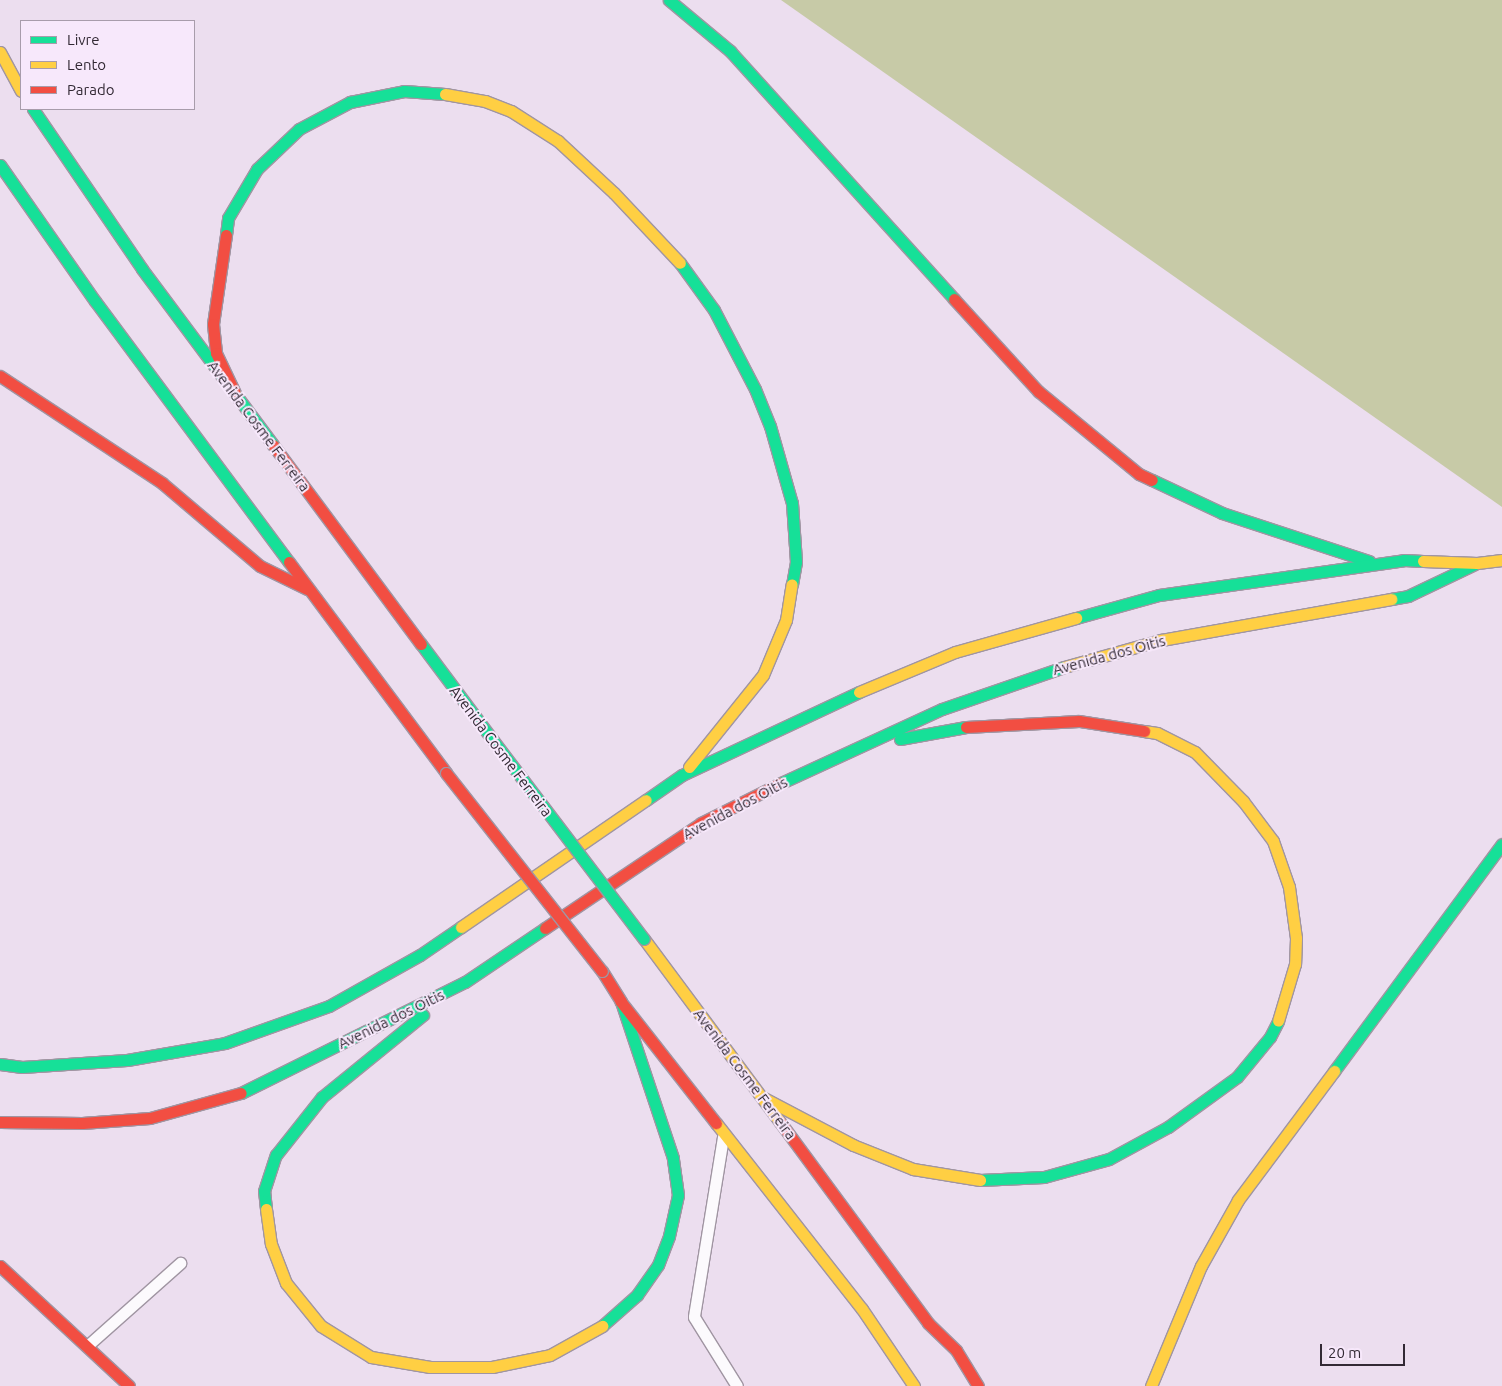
<!DOCTYPE html>
<html>
<head>
<meta charset="utf-8">
<style>
	body { margin:0 }
	#map { position:relative; width:1502px; height:1386px; overflow:hidden; background:#ecdeef; font-family:Ubuntu,sans-serif }
	div>[style] { position:absolute }
	[style*='--x'] { left:calc(var(--x)*1px); top:calc(var(--y)*1px); width:calc(var(--w)*1px); rotate:calc(var(--a)*1deg) }
	.green>* { inset:0; background:#c7caa7 }
	.roads { filter:drop-shadow(1px 0 #a095a2) drop-shadow(-1px 0 #a095a2) drop-shadow(0 1px #a095a2) drop-shadow(0 -1px #a095a2) }
	.lane>* { height:11px; margin:-5.5px; padding:0 5.5px; transform-origin:5.5px; border-radius:5.5px; background:#fcfafd }
	.fast>* { height:11px; margin:-5.5px; padding:0 5.5px; transform-origin:5.5px; border-radius:5.5px; background:#16e098 }
	.slow>* { height:11px; margin:-5.5px; padding:0 5.5px; transform-origin:5.5px; border-radius:5.5px; background:#ffcf43 }
	.jam>* { height:11px; margin:-5.5px; padding:0 5.5px; transform-origin:5.5px; border-radius:5.5px; background:#f24e42 }
	.bridges { filter:drop-shadow(1px 0 #a095a2) drop-shadow(-1px 0 #a095a2) drop-shadow(0 1px #a095a2) drop-shadow(0 -1px #a095a2) }
	.fast-bridge>* { height:11px; margin:-5.5px; padding:0 5.5px; transform-origin:5.5px; border-radius:5.5px; background:#16e098 }
	.jam-bridge>* { height:11px; margin:-5.5px; padding:0 5.5px; transform-origin:5.5px; border-radius:5.5px; background:#f24e42 }
	span { translate:-50% -50%; white-space:nowrap; text-align:center; line-height:1.15; -webkit-text-stroke:4px #f7e8fb; paint-order:stroke }
	.street-label { font-size:15px; color:#322934 }
	.legend { position:absolute; left:20px; top:20px; width:175px; height:90px; box-sizing:border-box; background:#f7e8fb; border:1px solid #a89cab; margin:0; padding:6px 9px; list-style:none; font-size:15px; color:#322934 }
	.legend li { display:flex; align-items:center; gap:10px; height:25px }
	.legend b { width:25px; border:1px solid #a89cab }
	.scale { position:absolute; left:1320px; top:1344px; width:85px; height:22px; box-sizing:border-box; border:2px solid #322934; border-top:0; padding-left:6px; font-size:15px; line-height:18px; white-space:nowrap; color:#322934; -webkit-text-stroke:4px #f7e8fb; paint-order:stroke }
</style>
</head>
<body>
<div id="map">
	<div class="green">
		<div style="clip-path:polygon(781px 0,1502px 0,1502px 507px)"></div>
	</div>
	<div class="roads">
		<div class="lane">
			<div style="--x:723;--y:1137;--w:182;--a:99.2"></div>
			<div style="--x:694;--y:1317;--w:81;--a:58.1"></div>
			<div style="--x:87;--y:1346;--w:125;--a:-41.7"></div>
		</div>
		<div class="fast">
			<div style="--x:669;--y:0;--w:80;--a:39.9"></div>
			<div style="--x:730;--y:51;--w:334;--a:47.9"></div>
			<div style="--x:33;--y:109;--w:194;--a:55.7"></div>
			<div style="--x:142;--y:269;--w:219;--a:53.3"></div>
			<div style="--x:0;--y:165;--w:166;--a:55.1"></div>
			<div style="--x:95;--y:301;--w:325;--a:53.4"></div>
			<div style="--x:226;--y:235;--w:17;--a:-83"></div>
			<div style="--x:228;--y:218;--w:57;--a:-59.4"></div>
			<div style="--x:257;--y:169;--w:58;--a:-43.6"></div>
			<div style="--x:299;--y:129;--w:58;--a:-27.9"></div>
			<div style="--x:350;--y:102;--w:55;--a:-11.5"></div>
			<div style="--x:404;--y:91;--w:41;--a:4.2"></div>
			<div style="--x:680;--y:263;--w:58;--a:54.1"></div>
			<div style="--x:714;--y:310;--w:89;--a:62.6"></div>
			<div style="--x:755;--y:389;--w:40;--a:68"></div>
			<div style="--x:770;--y:426;--w:80;--a:74.1"></div>
			<div style="--x:792;--y:503;--w:59;--a:86.1"></div>
			<div style="--x:796;--y:562;--w:22;--a:100"></div>
			<div style="--x:1152;--y:480;--w:77;--a:25.2"></div>
			<div style="--x:1222;--y:513;--w:155;--a:18.1"></div>
			<div style="--x:1391;--y:599;--w:17;--a:-10"></div>
			<div style="--x:1408;--y:596;--w:74;--a:-25.5"></div>
			<div style="--x:1076;--y:618;--w:86;--a:-15.5"></div>
			<div style="--x:1159;--y:595;--w:247;--a:-8.1"></div>
			<div style="--x:1404;--y:560;--w:19;--a:3"></div>
			<div style="--x:421;--y:644;--w:119;--a:53.2"></div>
			<div style="--x:900;--y:739;--w:67;--a:-10.3"></div>
			<div style="--x:781;--y:783;--w:177;--a:-24.7"></div>
			<div style="--x:942;--y:709;--w:129;--a:-19"></div>
			<div style="--x:646;--y:800;--w:44;--a:-34.8"></div>
			<div style="--x:682;--y:775;--w:195;--a:-25.1"></div>
			<div style="--x:0;--y:1064;--w:22;--a:8"></div>
			<div style="--x:22;--y:1067;--w:105;--a:-3.8"></div>
			<div style="--x:127;--y:1060;--w:99;--a:-9.8"></div>
			<div style="--x:225;--y:1043;--w:110;--a:-19.6"></div>
			<div style="--x:329;--y:1006;--w:104;--a:-29.3"></div>
			<div style="--x:420;--y:955;--w:50;--a:-34.3"></div>
			<div style="--x:1334;--y:1071;--w:282;--a:-53.5"></div>
			<div style="--x:241;--y:1093;--w:250;--a:-26.4"></div>
			<div style="--x:465;--y:982;--w:97;--a:-34"></div>
			<div style="--x:980;--y:1180;--w:64;--a:-2.7"></div>
			<div style="--x:1044;--y:1177;--w:67;--a:-15.5"></div>
			<div style="--x:1109;--y:1159;--w:67;--a:-28.5"></div>
			<div style="--x:1168;--y:1127;--w:85;--a:-35.9"></div>
			<div style="--x:1237;--y:1077;--w:52;--a:-50.5"></div>
			<div style="--x:1270;--y:1037;--w:18;--a:-63"></div>
			<div style="--x:266;--y:1209;--w:18;--a:-96"></div>
			<div style="--x:264;--y:1191;--w:38;--a:-72"></div>
			<div style="--x:276;--y:1155;--w:74;--a:-51.6"></div>
			<div style="--x:322;--y:1097;--w:130;--a:-39.1"></div>
			<div style="--x:602;--y:1326;--w:47;--a:-41.5"></div>
			<div style="--x:637;--y:1295;--w:37;--a:-55"></div>
			<div style="--x:658;--y:1265;--w:31;--a:-69"></div>
			<div style="--x:669;--y:1236;--w:42;--a:-77.6"></div>
			<div style="--x:678;--y:1195;--w:37;--a:-98"></div>
			<div style="--x:673;--y:1158;--w:164;--a:-108.4"></div>
		</div>
		<div class="slow">
			<div style="--x:0;--y:52;--w:44;--a:61.7"></div>
			<div style="--x:445;--y:94;--w:41;--a:9.9"></div>
			<div style="--x:485;--y:101;--w:28;--a:21"></div>
			<div style="--x:511;--y:111;--w:56;--a:32.6"></div>
			<div style="--x:558;--y:141;--w:76;--a:42.9"></div>
			<div style="--x:614;--y:193;--w:96;--a:46.7"></div>
			<div style="--x:1423;--y:561;--w:54;--a:2.1"></div>
			<div style="--x:1477;--y:563;--w:25;--a:-7"></div>
			<div style="--x:1064;--y:667;--w:101;--a:-15.6"></div>
			<div style="--x:1161;--y:640;--w:234;--a:-10.1"></div>
			<div style="--x:859;--y:692;--w:104;--a:-22.6"></div>
			<div style="--x:955;--y:652;--w:126;--a:-15.7"></div>
			<div style="--x:1144;--y:731;--w:13;--a:9"></div>
			<div style="--x:1157;--y:733;--w:42;--a:26.6"></div>
			<div style="--x:1195;--y:752;--w:69;--a:45.6"></div>
			<div style="--x:1243;--y:801;--w:50;--a:53.1"></div>
			<div style="--x:1273;--y:841;--w:49;--a:70.8"></div>
			<div style="--x:1289;--y:887;--w:51;--a:82.2"></div>
			<div style="--x:1296;--y:938;--w:26;--a:92"></div>
			<div style="--x:1295;--y:964;--w:59;--a:106.6"></div>
			<div style="--x:689;--y:767;--w:118;--a:-51.2"></div>
			<div style="--x:763;--y:675;--w:60;--a:-67.3"></div>
			<div style="--x:786;--y:620;--w:36;--a:-81"></div>
			<div style="--x:461;--y:927;--w:224;--a:-34.5"></div>
			<div style="--x:644;--y:939;--w:228;--a:53.4"></div>
			<div style="--x:764;--y:1098;--w:101;--a:27.8"></div>
			<div style="--x:853;--y:1145;--w:65;--a:21.8"></div>
			<div style="--x:913;--y:1169;--w:68;--a:9.3"></div>
			<div style="--x:716;--y:1123;--w:236;--a:51.9"></div>
			<div style="--x:862;--y:1309;--w:93;--a:56"></div>
			<div style="--x:266;--y:1209;--w:35;--a:82"></div>
			<div style="--x:271;--y:1244;--w:42;--a:69"></div>
			<div style="--x:286;--y:1283;--w:55;--a:50.9"></div>
			<div style="--x:321;--y:1326;--w:59;--a:31.8"></div>
			<div style="--x:371;--y:1357;--w:60;--a:9.6"></div>
			<div style="--x:430;--y:1367;--w:62;--a:0"></div>
			<div style="--x:492;--y:1367;--w:59;--a:-11.7"></div>
			<div style="--x:550;--y:1355;--w:60;--a:-29.1"></div>
			<div style="--x:1151;--y:1386;--w:130;--a:-67.4"></div>
			<div style="--x:1201;--y:1266;--w:76;--a:-60.7"></div>
			<div style="--x:1238;--y:1200;--w:161;--a:-53.3"></div>
		</div>
		<div class="jam">
			<div style="--x:226;--y:235;--w:90;--a:98.3"></div>
			<div style="--x:213;--y:324;--w:29;--a:84"></div>
			<div style="--x:216;--y:353;--w:44;--a:64.6"></div>
			<div style="--x:954;--y:299;--w:125;--a:47.6"></div>
			<div style="--x:1038;--y:391;--w:131;--a:39.4"></div>
			<div style="--x:1139;--y:474;--w:14;--a:25"></div>
			<div style="--x:0;--y:376;--w:194;--a:33.4"></div>
			<div style="--x:162;--y:483;--w:128;--a:40.3"></div>
			<div style="--x:260;--y:566;--w:52;--a:26.1"></div>
			<div style="--x:273;--y:445;--w:248;--a:53.4"></div>
			<div style="--x:289;--y:562;--w:263;--a:53.3"></div>
			<div style="--x:966;--y:727;--w:113;--a:-3"></div>
			<div style="--x:1079;--y:721;--w:66;--a:8.7"></div>
			<div style="--x:545;--y:928;--w:188;--a:-33.9"></div>
			<div style="--x:701;--y:823;--w:89;--a:-26.6"></div>
			<div style="--x:602;--y:971;--w:36;--a:58"></div>
			<div style="--x:621;--y:1002;--w:154;--a:51.9"></div>
			<div style="--x:0;--y:1122;--w:82;--a:0.7"></div>
			<div style="--x:82;--y:1123;--w:68;--a:-4.2"></div>
			<div style="--x:150;--y:1118;--w:94;--a:-15.4"></div>
			<div style="--x:780;--y:1122;--w:250;--a:53.6"></div>
			<div style="--x:928;--y:1323;--w:39;--a:44"></div>
			<div style="--x:956;--y:1350;--w:42;--a:58.6"></div>
			<div style="--x:0;--y:1266;--w:176;--a:42.9"></div>
		</div>
	</div>
	<div class="bridges">
		<div class="fast-bridge">
			<div style="--x:492;--y:739;--w:251;--a:52.8"></div>
		</div>
		<div class="jam-bridge">
			<div style="--x:446;--y:773;--w:252;--a:51.8"></div>
		</div>
	</div>
	<div class="street-label">
		<span style="left:259px;top:426px;rotate:53deg">Avenida Cosme Ferreira</span>
		<span style="left:1109px;top:655px;rotate:-15deg">Avenida dos Oitis</span>
		<span style="left:501px;top:751px;rotate:53deg">Avenida Cosme Ferreira</span>
		<span style="left:735px;top:808px;rotate:-28deg">Avenida dos Oitis</span>
		<span style="left:391px;top:1019px;rotate:-26deg">Avenida dos Oitis</span>
		<span style="left:745px;top:1074px;rotate:53deg">Avenida Cosme Ferreira</span>
	</div>
	<ul class="legend">
	<li><b style="height:6px;background:#16e098"></b>Livre</li>
	<li><b style="height:6px;background:#ffcf43"></b>Lento</li>
	<li><b style="height:6px;background:#f24e42"></b>Parado</li>
	</ul>
	<div class="scale">20 m</div>
</div>
</body>
</html>
